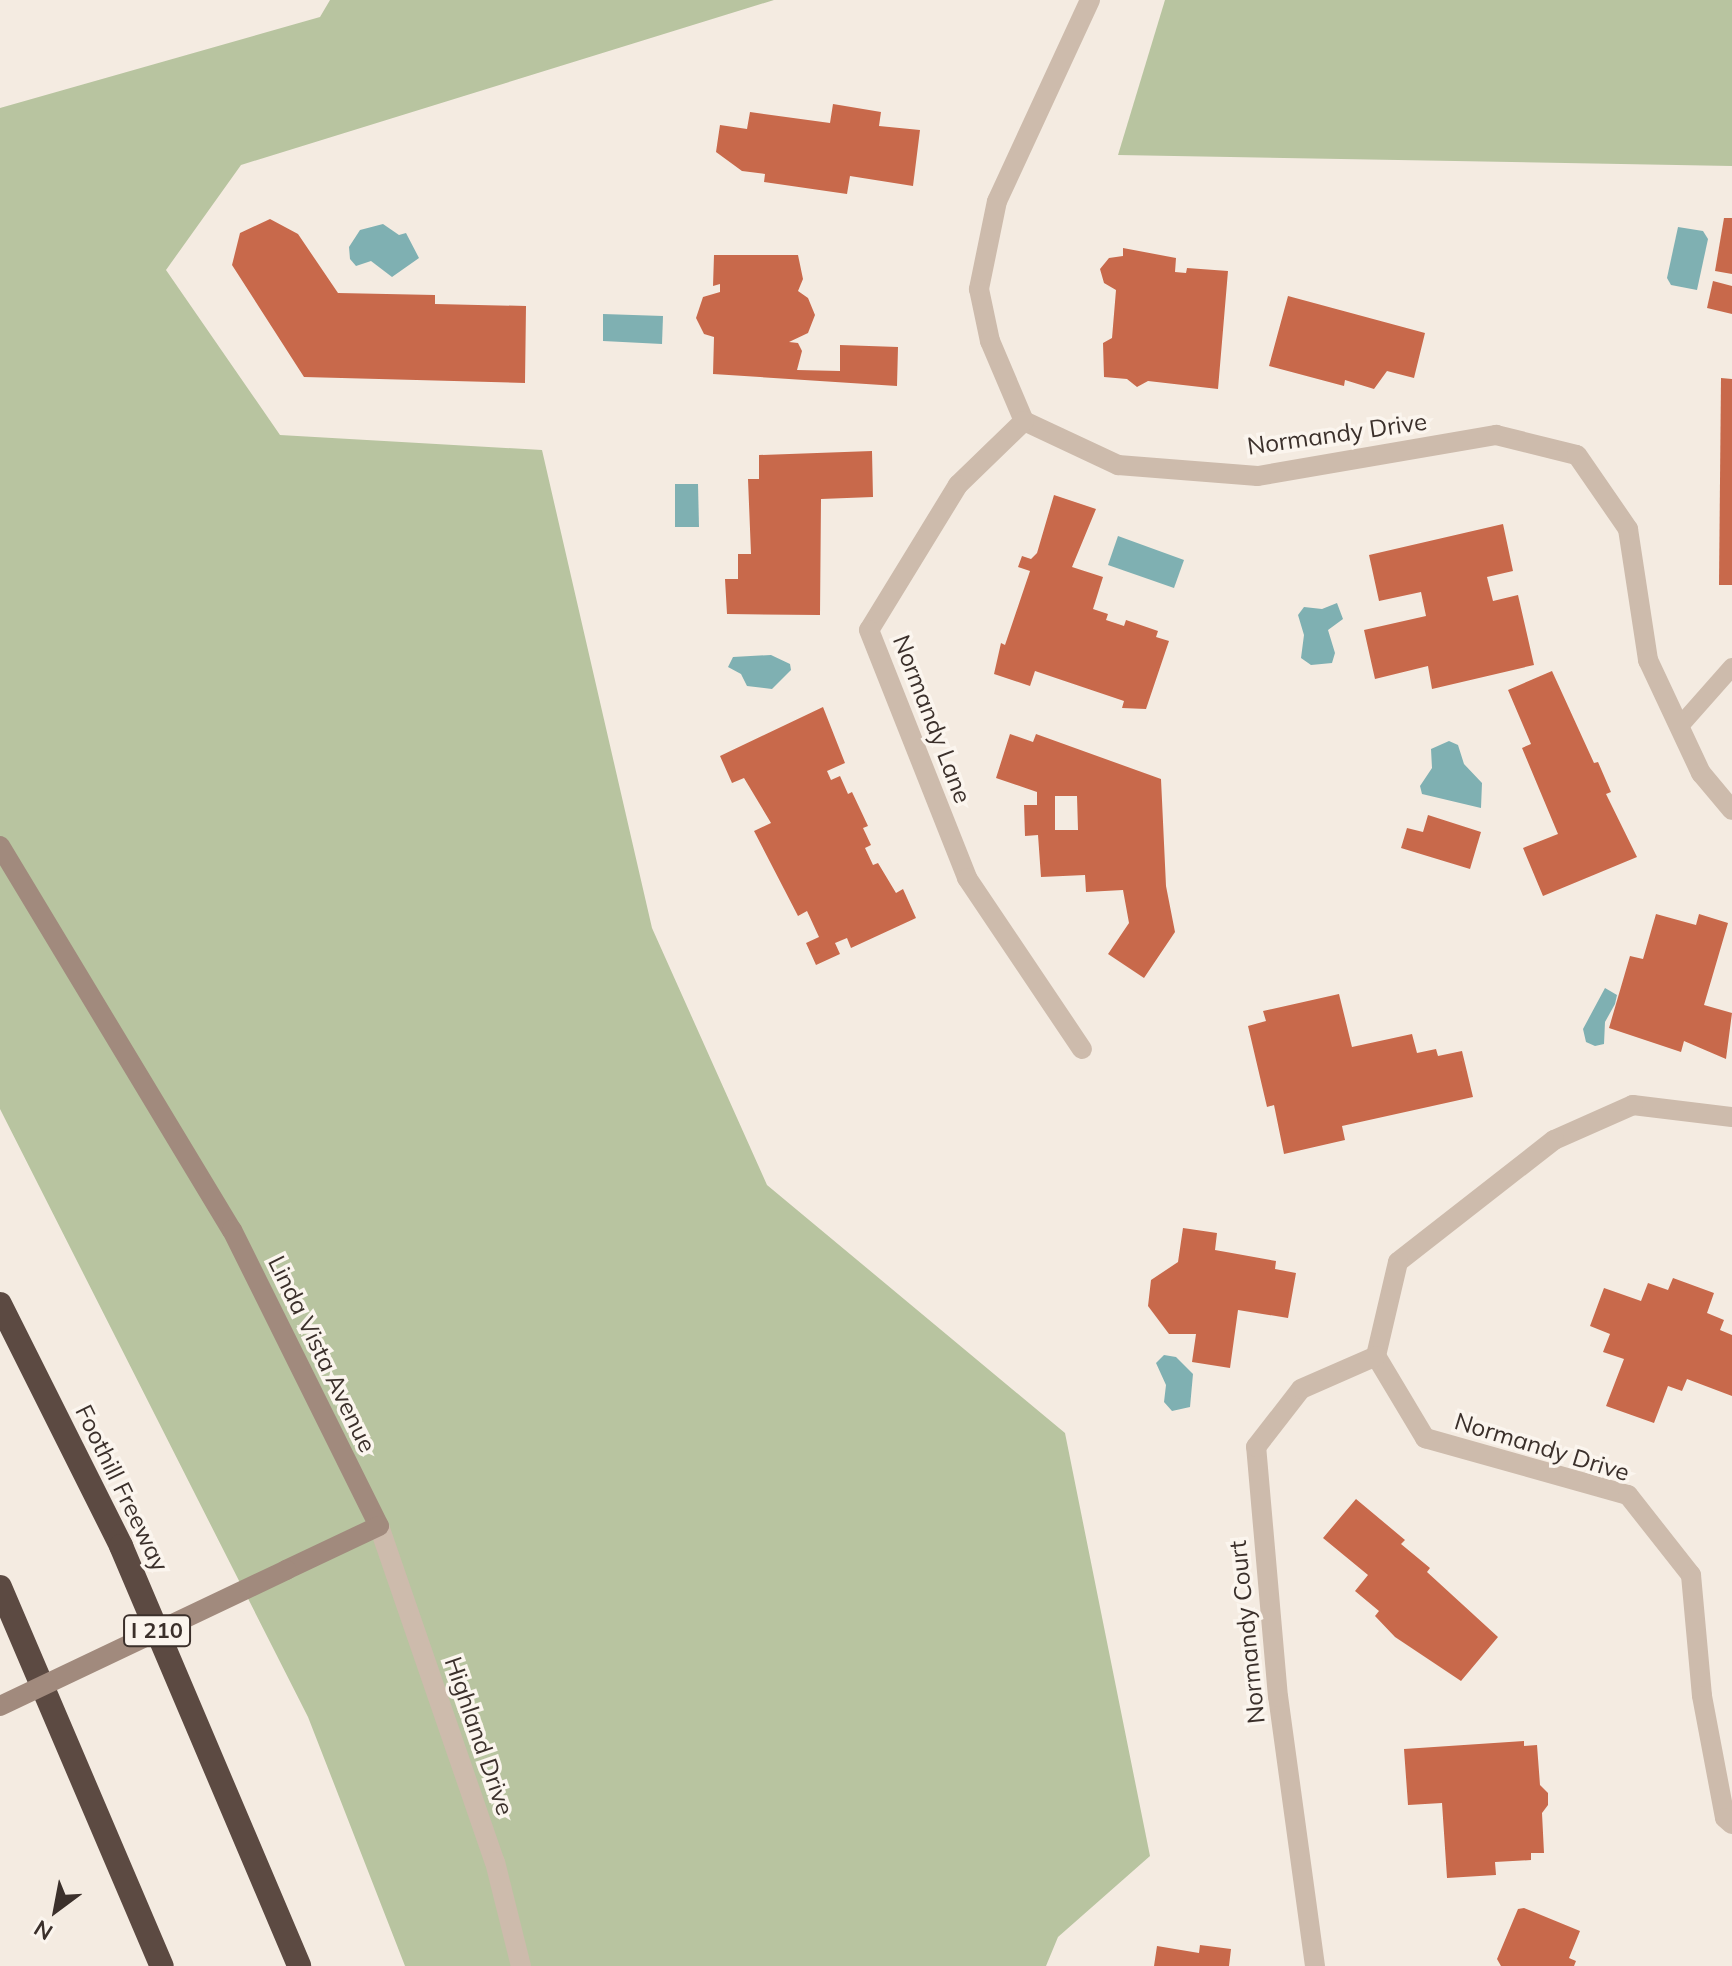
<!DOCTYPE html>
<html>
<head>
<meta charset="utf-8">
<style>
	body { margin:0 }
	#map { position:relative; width:1732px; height:1966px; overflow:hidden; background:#f4ebe1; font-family:Mulish,sans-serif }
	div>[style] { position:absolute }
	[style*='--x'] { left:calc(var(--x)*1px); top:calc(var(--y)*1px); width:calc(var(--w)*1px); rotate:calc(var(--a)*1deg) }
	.green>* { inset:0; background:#b8c4a0 }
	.water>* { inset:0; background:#7fb0b2 }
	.building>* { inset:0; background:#c8694b }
	.service>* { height:18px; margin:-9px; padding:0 9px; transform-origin:9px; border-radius:9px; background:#cdbbac }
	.minor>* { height:20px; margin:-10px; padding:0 10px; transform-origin:10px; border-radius:10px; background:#cdbbac }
	.tertiary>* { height:20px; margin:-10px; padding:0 10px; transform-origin:10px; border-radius:10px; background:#cdbbac }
	.secondary>* { height:20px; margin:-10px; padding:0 10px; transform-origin:10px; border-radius:10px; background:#a18a7d }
	.motorway>* { height:24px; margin:-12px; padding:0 12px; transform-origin:12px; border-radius:12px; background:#5c4a42 }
	.secondary-bridge>* { height:20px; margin:-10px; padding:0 10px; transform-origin:10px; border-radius:10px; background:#a18a7d }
	span { translate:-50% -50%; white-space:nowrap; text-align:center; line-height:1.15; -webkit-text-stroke:7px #fbf5ee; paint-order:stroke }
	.shield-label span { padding:2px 6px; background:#fbf5ee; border:2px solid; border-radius:6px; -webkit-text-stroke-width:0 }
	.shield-label { font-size:22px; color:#3b302b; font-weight:700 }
	.street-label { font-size:24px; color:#3b302b }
	.north { position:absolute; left:16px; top:1870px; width:80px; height:80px; -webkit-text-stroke:6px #fbf5ee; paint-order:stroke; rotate:212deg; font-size:22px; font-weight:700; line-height:32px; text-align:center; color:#3b302b }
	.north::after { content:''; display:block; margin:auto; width:28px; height:36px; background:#3b302b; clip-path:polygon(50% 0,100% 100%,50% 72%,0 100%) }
</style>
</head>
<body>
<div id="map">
	<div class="green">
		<div style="clip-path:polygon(330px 0,774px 0,241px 165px,166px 270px,280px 435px,542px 450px,652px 928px,767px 1185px,1065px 1433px,1150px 1856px,1058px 1937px,1046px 1966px,405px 1966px,308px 1717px,0 1109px,0 108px,320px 17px)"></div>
		<div style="clip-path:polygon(1165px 0,1732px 0,1732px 166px,1118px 155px)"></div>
	</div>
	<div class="water">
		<div style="clip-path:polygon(383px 224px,399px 235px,406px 233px,419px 258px,392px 277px,371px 261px,356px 266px,350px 259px,349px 247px,360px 230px)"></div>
		<div style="clip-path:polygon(1678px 227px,1703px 231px,1708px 239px,1697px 290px,1671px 285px,1667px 278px)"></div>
		<div style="clip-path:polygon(603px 314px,663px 316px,662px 344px,603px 341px)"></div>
		<div style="clip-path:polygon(698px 484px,699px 527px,675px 527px,675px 484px)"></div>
		<div style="clip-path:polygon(1118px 536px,1184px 560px,1174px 588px,1108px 565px)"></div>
		<div style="clip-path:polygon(1337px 603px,1343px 619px,1328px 630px,1335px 653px,1332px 663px,1311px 665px,1301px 658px,1304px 635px,1298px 615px,1304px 607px,1322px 609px)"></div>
		<div style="clip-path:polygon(771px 655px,790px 664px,791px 670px,772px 689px,747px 686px,741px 674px,728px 667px,733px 657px)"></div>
		<div style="clip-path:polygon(1449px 741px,1458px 745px,1464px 764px,1482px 783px,1481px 808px,1422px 794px,1420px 786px,1432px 768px,1431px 749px)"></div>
		<div style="clip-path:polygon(1605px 988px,1617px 995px,1615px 1004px,1605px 1022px,1604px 1044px,1595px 1046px,1586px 1042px,1583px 1029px)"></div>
		<div style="clip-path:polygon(1164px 1355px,1176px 1357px,1193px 1374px,1190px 1407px,1172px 1411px,1164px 1402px,1166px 1385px,1156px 1363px)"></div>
	</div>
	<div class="building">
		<div style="clip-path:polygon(833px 104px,881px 112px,879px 126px,920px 130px,913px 186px,850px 176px,847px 194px,764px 182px,765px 174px,742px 171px,716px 152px,720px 125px,747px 129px,750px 112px,830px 123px)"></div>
		<div style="clip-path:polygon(1724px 218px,1732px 218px,1732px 274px,1715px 271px)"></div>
		<div style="clip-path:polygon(270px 219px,298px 234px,338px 293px,435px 295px,435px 304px,526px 306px,525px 383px,304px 377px,232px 265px,240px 233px)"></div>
		<div style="clip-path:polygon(1123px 248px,1176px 258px,1175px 272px,1186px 273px,1187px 268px,1228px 271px,1218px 389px,1148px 381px,1137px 387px,1127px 379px,1104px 377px,1103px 343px,1112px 338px,1116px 290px,1104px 283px,1100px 269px,1109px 258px,1123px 256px)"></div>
		<div style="clip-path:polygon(714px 255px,798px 255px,803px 279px,798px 291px,808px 298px,815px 315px,808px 333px,789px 342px,798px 343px,802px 351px,797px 370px,840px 371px,840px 345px,898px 347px,897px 386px,713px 374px,714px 337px,704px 334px,696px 318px,703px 297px,720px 292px,720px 284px,713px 286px)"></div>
		<div style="clip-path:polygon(1713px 281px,1732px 286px,1732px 314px,1707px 308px)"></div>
		<div style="clip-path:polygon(1288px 296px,1425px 333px,1414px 378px,1387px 371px,1374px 389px,1345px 380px,1344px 386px,1269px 366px)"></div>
		<div style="clip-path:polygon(1721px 378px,1732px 379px,1732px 585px,1719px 585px)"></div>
		<div style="clip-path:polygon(872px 451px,873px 497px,821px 499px,820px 615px,727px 614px,725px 579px,738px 579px,738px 554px,751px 554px,748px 479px,759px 479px,759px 455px)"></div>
		<div style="clip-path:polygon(1054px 495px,1096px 509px,1072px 567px,1103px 577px,1093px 609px,1108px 614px,1106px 620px,1124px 626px,1126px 620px,1158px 631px,1156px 637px,1169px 641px,1146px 709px,1122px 708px,1124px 701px,1035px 671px,1030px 686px,994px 674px,1001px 643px,1005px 645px,1030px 571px,1018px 567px,1022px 556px,1031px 559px,1037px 553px)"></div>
		<div style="clip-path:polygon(1503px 524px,1513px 571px,1487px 577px,1493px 601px,1518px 595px,1534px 665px,1432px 689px,1428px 666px,1375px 679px,1364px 630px,1426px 616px,1421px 592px,1379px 601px,1369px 555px)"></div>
		<div style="clip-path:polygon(1552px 671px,1594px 763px,1598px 762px,1611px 792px,1606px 794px,1637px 857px,1543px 896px,1523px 848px,1558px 834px,1522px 748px,1531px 744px,1508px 690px)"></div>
		<div style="clip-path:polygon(823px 707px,845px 763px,827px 771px,831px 780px,840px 776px,848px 794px,852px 792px,868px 826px,863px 828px,871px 845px,865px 848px,873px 865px,878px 863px,896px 893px,903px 889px,916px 918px,851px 948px,847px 938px,835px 943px,840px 954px,816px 965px,806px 943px,819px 937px,807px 911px,798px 916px,754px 831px,771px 823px,744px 778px,732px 783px,720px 756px)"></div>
		<div style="clip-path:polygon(evenodd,1010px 734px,1033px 742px,1036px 734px,1161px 779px,1166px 886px,1175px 932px,1144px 978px,1108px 954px,1129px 923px,1123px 890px,1086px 892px,1085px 875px,1041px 877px,1038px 835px,1025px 836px,1024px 805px,1037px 805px,1037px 792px,996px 778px,1010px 734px,1055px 796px,1077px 796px,1078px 830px,1055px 830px,1055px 796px)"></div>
		<div style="clip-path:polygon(1428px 815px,1481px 832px,1470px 869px,1401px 848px,1407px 828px,1423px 832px)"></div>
		<div style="clip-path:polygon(1656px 914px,1696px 925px,1699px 914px,1728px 923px,1704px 1005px,1732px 1013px,1726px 1059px,1684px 1041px,1681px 1052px,1609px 1028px,1630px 956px,1643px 959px)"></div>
		<div style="clip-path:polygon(1339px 994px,1352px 1047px,1412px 1034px,1417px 1053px,1436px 1049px,1438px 1056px,1462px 1051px,1473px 1097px,1342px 1126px,1345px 1140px,1284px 1154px,1274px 1105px,1267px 1107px,1248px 1026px,1266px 1021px,1263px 1011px)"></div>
		<div style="clip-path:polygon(1183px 1228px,1217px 1233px,1215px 1250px,1276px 1261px,1275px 1269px,1296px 1273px,1288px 1318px,1238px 1310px,1230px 1368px,1192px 1362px,1196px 1334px,1169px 1334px,1148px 1306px,1151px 1280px,1178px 1262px)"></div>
		<div style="clip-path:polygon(1673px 1278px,1714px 1293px,1707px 1313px,1724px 1320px,1720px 1330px,1732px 1335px,1732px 1396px,1687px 1379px,1682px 1391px,1668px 1386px,1654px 1423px,1606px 1406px,1624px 1359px,1603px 1352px,1610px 1334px,1590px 1326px,1604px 1288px,1641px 1301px,1648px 1283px,1668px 1290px)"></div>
		<div style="clip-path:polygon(1356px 1499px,1405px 1540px,1401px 1544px,1430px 1568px,1427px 1572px,1498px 1637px,1461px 1681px,1395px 1637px,1375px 1616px,1379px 1611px,1355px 1591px,1368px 1575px,1323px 1538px)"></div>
		<div style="clip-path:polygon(1524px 1741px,1524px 1746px,1537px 1745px,1540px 1785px,1548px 1793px,1548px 1805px,1542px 1813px,1544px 1853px,1531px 1853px,1531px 1860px,1495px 1862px,1496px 1875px,1447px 1878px,1442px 1803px,1408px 1805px,1404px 1749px)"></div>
		<div style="clip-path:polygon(1524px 1908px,1580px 1931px,1569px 1958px,1576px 1961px,1574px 1966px,1501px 1966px,1497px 1959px,1518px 1909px)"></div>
		<div style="clip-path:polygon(1200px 1945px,1231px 1949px,1229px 1966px,1154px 1966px,1157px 1946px,1199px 1953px)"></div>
	</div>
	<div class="service">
		<div style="--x:1679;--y:727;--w:80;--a:-48.5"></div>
	</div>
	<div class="minor">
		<div style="--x:1090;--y:0;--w:221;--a:114.8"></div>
		<div style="--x:997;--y:201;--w:90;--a:101.6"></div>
		<div style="--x:979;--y:289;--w:53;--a:78.1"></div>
		<div style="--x:990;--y:341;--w:87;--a:67"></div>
		<div style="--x:1024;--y:421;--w:104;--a:25.1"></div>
		<div style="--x:1118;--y:465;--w:140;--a:4.5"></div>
		<div style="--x:1258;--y:476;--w:242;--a:-9.8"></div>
		<div style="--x:1496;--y:435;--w:83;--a:13.9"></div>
		<div style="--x:1577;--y:455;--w:90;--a:55.4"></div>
		<div style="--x:1628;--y:529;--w:133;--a:81.3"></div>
		<div style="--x:1648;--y:660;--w:125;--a:64.9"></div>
		<div style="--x:1701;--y:773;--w:48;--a:50"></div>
		<div style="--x:1024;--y:421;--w:92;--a:135.9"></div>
		<div style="--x:958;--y:485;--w:170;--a:121.5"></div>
		<div style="--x:869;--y:630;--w:267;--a:68.4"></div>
		<div style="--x:967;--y:878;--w:206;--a:56.1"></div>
		<div style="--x:1732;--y:1117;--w:100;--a:-173.1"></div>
		<div style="--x:1633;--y:1105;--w:86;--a:156.1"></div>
		<div style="--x:1554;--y:1140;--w:198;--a:142"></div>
		<div style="--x:1398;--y:1262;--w:97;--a:103.2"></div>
		<div style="--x:1376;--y:1356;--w:96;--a:59.1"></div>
		<div style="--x:1425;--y:1438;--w:211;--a:15.7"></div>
		<div style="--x:1628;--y:1495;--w:102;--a:51.8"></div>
		<div style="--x:1691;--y:1575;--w:121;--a:84.8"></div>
		<div style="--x:1702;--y:1696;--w:124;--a:79.3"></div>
		<div style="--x:1725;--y:1818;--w:9;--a:41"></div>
		<div style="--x:1315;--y:1966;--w:272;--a:-97.8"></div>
		<div style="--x:1278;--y:1697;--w:251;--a:-95"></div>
		<div style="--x:1256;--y:1447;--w:73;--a:-52.2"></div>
		<div style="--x:1301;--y:1389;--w:82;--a:-23.7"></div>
	</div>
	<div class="tertiary">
		<div style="--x:379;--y:1526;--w:355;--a:71"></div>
		<div style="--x:495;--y:1862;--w:107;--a:76"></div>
	</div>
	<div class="secondary">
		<div style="--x:0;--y:846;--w:449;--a:58.9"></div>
		<div style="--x:232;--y:1230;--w:330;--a:63.6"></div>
		<div style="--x:379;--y:1526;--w:103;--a:154.7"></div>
	</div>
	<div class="motorway">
		<div style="--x:0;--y:1304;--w:271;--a:63.4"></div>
		<div style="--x:121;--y:1546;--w:456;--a:67"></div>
		<div style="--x:0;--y:1587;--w:412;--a:66.9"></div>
	</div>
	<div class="secondary-bridge">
		<div style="--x:0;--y:1706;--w:317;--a:-25.4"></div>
	</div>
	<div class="shield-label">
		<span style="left:157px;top:1631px">I 210</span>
	</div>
	<div class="street-label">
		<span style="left:1337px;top:434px;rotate:-8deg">Normandy Drive</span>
		<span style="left:932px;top:719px;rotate:69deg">Normandy Lane</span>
		<span style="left:322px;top:1354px;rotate:64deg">Linda Vista Avenue</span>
		<span style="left:1542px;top:1447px;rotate:17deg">Normandy Drive</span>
		<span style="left:122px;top:1488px;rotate:64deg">Foothill Freeway</span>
		<span style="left:1247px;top:1632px;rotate:-96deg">Normandy Court</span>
		<span style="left:479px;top:1736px;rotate:71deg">Highland Drive</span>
	</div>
	<div class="north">N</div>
</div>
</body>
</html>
